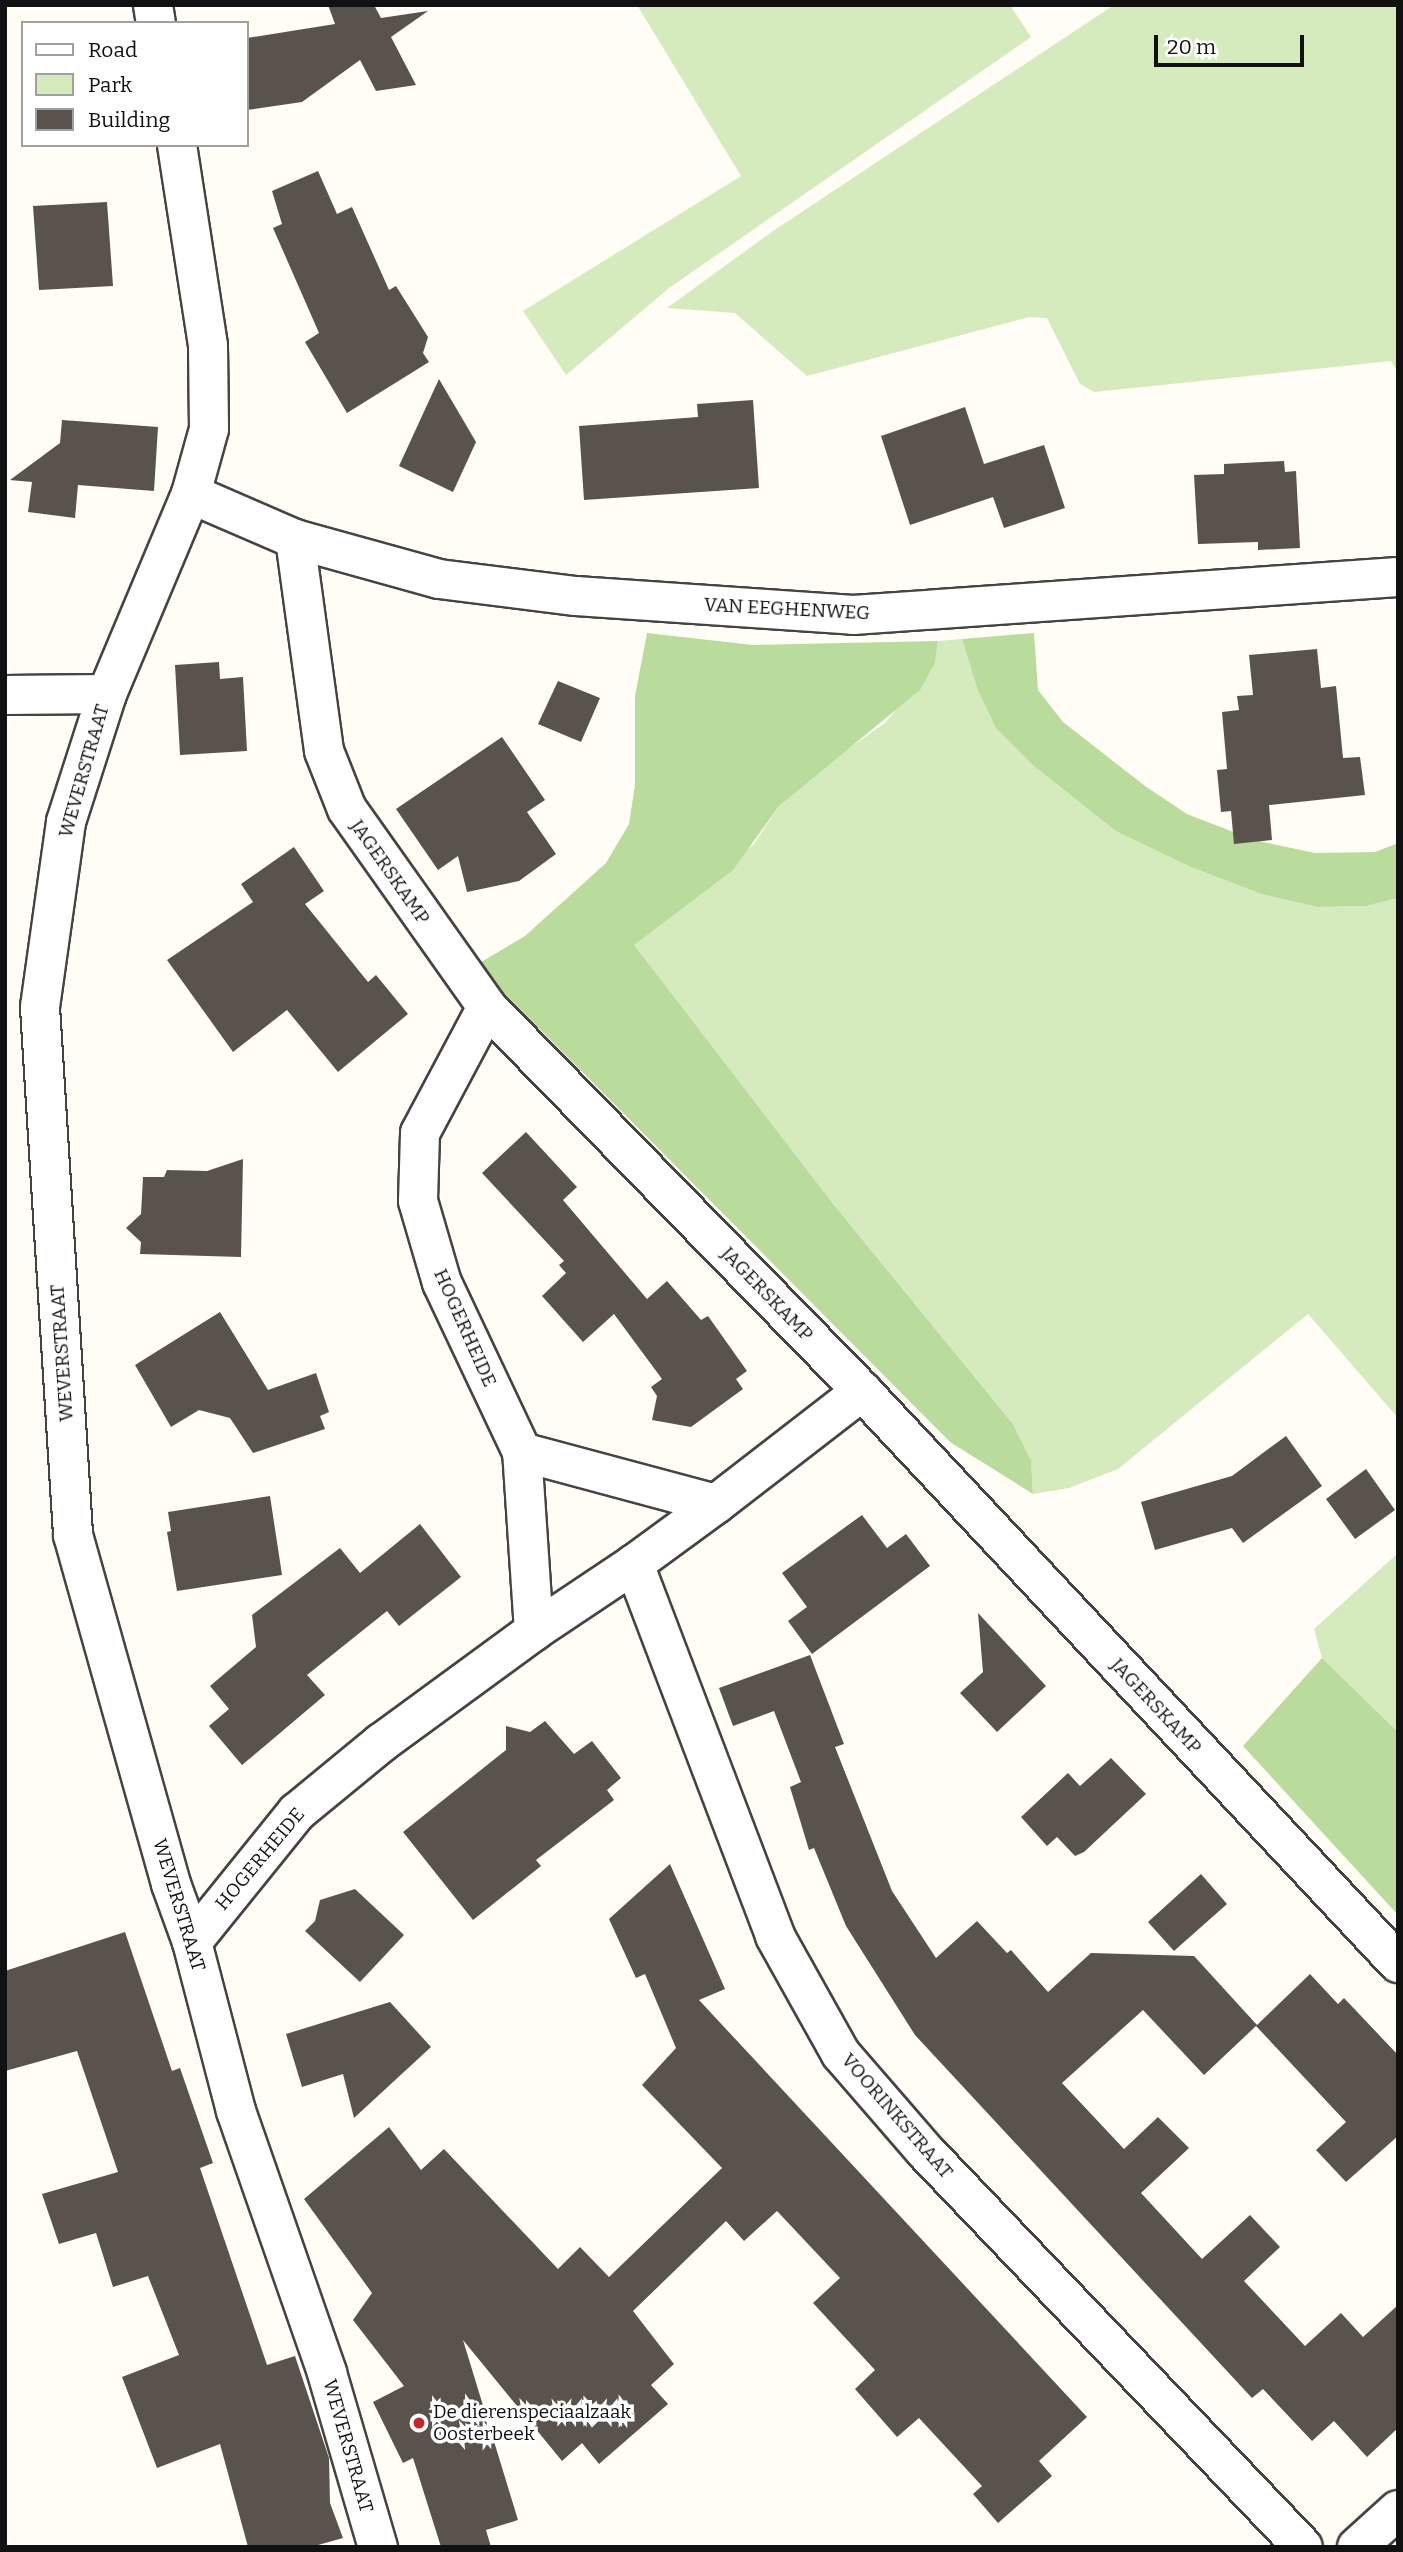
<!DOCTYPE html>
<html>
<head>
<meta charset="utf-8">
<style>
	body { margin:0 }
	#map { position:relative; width:1403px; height:2552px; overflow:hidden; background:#fffdf5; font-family:Bitter,serif }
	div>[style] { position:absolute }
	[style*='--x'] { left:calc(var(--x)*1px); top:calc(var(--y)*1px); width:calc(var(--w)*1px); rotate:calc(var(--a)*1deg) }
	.green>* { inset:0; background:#d5ebbd }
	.forest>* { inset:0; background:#b9dc9c }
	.building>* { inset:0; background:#5a524d }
	.roads { filter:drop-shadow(2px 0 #444) drop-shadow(-2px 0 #444) drop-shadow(0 2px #444) drop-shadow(0 -2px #444) }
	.minor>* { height:38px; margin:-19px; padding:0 19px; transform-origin:19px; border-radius:19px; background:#fff }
	.dots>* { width:19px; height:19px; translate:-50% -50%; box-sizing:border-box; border:4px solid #fff; border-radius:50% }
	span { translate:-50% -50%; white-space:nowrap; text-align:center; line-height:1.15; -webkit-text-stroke:7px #fff; paint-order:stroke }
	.street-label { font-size:19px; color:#111 }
	.poi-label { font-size:19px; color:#111 }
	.left { translate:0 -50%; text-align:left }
	.frame { position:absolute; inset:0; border:7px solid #111; pointer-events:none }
	.legend { position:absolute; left:21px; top:21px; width:228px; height:126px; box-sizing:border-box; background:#fff; border:2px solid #a0a0a0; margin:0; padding:9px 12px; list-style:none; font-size:21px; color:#111 }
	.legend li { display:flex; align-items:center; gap:14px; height:35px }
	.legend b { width:35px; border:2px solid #a0a0a0 }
	.scale { position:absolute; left:1154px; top:35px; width:150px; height:32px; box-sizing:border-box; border:4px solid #111; border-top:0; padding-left:9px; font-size:21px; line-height:24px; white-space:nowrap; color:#111; -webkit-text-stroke:5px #fff; paint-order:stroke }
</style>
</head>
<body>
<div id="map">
	<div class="green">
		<div style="clip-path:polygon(637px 5px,1010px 5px,1031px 37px,669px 288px,566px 375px,523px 311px,741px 176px)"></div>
		<div style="clip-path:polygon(1114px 5px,1398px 5px,1398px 373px,1391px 361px,1094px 392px,1080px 384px,1047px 318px,1029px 317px,807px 376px,735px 313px,667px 308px,773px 231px)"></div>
		<div style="clip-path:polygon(962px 639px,977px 688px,1191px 867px,1261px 894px,1318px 907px,1366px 906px,1398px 898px,1398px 1418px,1308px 1314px,1118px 1469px,1069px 1488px,1033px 1494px,1031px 1460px,1013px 1424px,834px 1205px,633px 945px,754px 844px,779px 806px,814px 773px,885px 723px,935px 663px,938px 641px)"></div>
		<div style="clip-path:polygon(1398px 1553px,1398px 1732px,1322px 1658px,1314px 1629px)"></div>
	</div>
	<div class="forest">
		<div style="clip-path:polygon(647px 633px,753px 645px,938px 641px,935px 663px,920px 690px,779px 806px,733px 870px,634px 945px,834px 1205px,1013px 1424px,1031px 1460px,1033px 1494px,950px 1442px,476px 965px,525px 936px,606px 863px,629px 824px,635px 785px,635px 696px)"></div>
		<div style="clip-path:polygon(1034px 633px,1038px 690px,1063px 722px,1145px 786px,1187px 814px,1254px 840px,1315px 853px,1375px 852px,1398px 843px,1398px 898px,1366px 906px,1318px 907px,1261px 894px,1191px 867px,1116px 831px,1033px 765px,996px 728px,977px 688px,962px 639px)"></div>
		<div style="clip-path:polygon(1322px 1658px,1398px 1732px,1398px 1915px,1243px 1746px)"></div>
	</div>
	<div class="building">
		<div style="clip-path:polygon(328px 5px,374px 5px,381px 18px,428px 11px,391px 37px,416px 85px,376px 91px,360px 60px,302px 102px,247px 110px,247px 38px,335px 24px)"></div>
		<div style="clip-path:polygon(318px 171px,337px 214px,352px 207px,389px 290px,396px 286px,428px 337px,423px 353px,429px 362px,347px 413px,305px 342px,319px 333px,273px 228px,282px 224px,272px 191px)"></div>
		<div style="clip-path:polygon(107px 202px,113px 286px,39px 290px,33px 206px)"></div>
		<div style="clip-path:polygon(439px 379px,476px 442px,453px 492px,399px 466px)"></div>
		<div style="clip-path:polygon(753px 400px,759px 488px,584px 500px,579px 426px,698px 417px,697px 404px)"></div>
		<div style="clip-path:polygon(965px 407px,984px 464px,1044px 445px,1065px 508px,1004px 528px,993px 497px,910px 525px,881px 436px)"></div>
		<div style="clip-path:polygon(62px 420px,158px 427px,154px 491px,78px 485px,75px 518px,28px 512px,32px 482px,10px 480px,60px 443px)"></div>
		<div style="clip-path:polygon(1284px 461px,1285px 472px,1296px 471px,1300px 548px,1258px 550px,1258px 542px,1198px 544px,1194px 475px,1224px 474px,1224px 464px)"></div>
		<div style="clip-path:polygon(1317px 649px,1321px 688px,1336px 686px,1343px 758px,1360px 757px,1365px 795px,1269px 805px,1272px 840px,1234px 844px,1231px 811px,1221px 812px,1217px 770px,1227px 769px,1222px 712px,1239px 710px,1237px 696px,1253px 695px,1249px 655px)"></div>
		<div style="clip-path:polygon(219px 662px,220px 679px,243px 677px,247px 751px,180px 755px,175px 665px)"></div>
		<div style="clip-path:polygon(558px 681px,600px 698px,581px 742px,538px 724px)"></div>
		<div style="clip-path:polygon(502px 737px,545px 800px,527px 812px,556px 854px,519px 881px,467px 892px,458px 856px,438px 870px,396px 809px)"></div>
		<div style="clip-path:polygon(294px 847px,324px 891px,305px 904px,368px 982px,376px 975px,408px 1014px,338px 1072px,287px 1010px,233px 1052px,167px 960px,253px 902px,241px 884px)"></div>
		<div style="clip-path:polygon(526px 1132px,577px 1187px,563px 1200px,647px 1299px,667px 1281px,701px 1320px,708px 1316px,747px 1371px,736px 1379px,743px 1389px,691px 1427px,652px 1420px,657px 1396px,651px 1387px,662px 1379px,614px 1314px,583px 1342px,542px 1296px,566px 1273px,559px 1265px,564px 1261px,482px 1173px)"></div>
		<div style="clip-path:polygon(243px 1159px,241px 1257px,140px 1254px,141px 1242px,126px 1228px,141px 1214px,143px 1177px,164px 1177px,167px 1170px,207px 1171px)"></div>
		<div style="clip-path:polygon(220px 1312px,268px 1390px,316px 1373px,329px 1412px,320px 1416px,325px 1429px,253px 1453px,230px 1418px,199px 1410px,171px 1427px,135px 1365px)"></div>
		<div style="clip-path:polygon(1286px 1436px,1322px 1486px,1243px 1543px,1232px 1528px,1155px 1550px,1141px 1502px,1232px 1476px)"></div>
		<div style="clip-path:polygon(1366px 1469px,1395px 1510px,1355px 1539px,1326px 1499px)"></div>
		<div style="clip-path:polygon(270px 1496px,282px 1575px,177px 1591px,167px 1532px,171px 1531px,168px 1512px)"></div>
		<div style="clip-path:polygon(862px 1515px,887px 1548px,906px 1534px,930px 1566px,812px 1654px,788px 1621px,807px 1607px,782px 1573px)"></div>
		<div style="clip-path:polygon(420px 1524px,461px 1577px,399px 1626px,387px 1611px,307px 1675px,325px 1695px,242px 1765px,209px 1726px,229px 1709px,210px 1686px,256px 1647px,252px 1615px,340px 1548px,360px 1573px)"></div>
		<div style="clip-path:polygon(978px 1613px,1046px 1686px,997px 1732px,960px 1693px,983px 1672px)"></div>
		<div style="clip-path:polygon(810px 1655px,844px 1744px,835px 1747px,892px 1891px,936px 1958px,977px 1921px,1007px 1953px,1011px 1950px,1048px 1992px,1091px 1953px,1194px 1956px,1257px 2025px,1310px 1974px,1338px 2004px,1344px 1998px,1398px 2055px,1398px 2136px,1346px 2182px,1316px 2150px,1346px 2122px,1256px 2026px,1204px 2075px,1143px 2010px,1062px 2083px,1124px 2149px,1158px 2117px,1189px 2148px,1141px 2193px,1202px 2259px,1250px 2215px,1280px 2247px,1244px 2281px,1305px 2346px,1341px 2313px,1363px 2337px,1398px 2305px,1398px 2428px,1367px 2457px,1334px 2421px,1312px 2441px,1263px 2389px,1252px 2398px,915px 2035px,846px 1926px,814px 1848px,809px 1850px,790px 1787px,801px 1782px,774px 1711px,733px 1726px,719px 1688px)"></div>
		<div style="clip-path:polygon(545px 1721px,574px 1754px,592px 1741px,621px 1778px,607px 1790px,614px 1800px,536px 1860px,541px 1866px,473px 1920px,403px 1832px,506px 1750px,506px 1726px,530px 1732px)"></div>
		<div style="clip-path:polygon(1111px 1758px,1146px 1794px,1084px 1852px,1075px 1856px,1057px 1837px,1047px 1846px,1021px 1817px,1068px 1773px,1080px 1786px)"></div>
		<div style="clip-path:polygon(670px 1864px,725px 1989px,699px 2000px,1087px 2417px,1039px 2461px,1052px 2476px,998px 2523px,973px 2494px,982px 2486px,919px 2418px,897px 2437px,855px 2389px,875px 2370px,813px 2303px,840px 2278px,777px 2211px,744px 2241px,726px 2221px,633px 2311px,674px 2364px,651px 2385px,668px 2404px,599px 2464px,582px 2443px,562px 2461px,463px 2340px,518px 2520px,486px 2530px,491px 2547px,441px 2547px,413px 2458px,403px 2463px,373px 2402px,404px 2386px,353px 2320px,372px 2293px,304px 2199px,389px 2127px,421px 2170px,444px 2149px,558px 2269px,580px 2247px,609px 2277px,722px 2168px,642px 2085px,676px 2048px,645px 1974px,636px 1978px,609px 1919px)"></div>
		<div style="clip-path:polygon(1201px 1874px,1227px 1904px,1174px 1951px,1148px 1922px)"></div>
		<div style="clip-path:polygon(355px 1889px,404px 1935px,360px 1982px,305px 1931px,315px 1921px,320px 1900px)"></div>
		<div style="clip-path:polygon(125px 1932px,172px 2071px,180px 2068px,213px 2163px,200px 2168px,267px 2365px,295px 2356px,329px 2458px,330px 2503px,343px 2538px,311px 2547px,248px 2547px,220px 2444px,157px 2468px,122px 2377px,179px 2355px,148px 2276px,113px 2287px,96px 2233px,59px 2244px,42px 2194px,118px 2172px,77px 2051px,5px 2071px,5px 1971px)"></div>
		<div style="clip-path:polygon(390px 2002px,431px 2047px,354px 2118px,343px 2074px,302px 2087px,286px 2034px)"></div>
	</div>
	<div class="roads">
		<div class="minor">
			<div style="--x:153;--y:5;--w:18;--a:81"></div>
			<div style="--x:177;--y:145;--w:203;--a:81.2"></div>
			<div style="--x:208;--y:346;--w:83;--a:89.3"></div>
			<div style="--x:209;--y:429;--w:67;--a:105.5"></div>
			<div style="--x:191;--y:494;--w:217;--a:112.8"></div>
			<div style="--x:107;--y:694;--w:134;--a:107.8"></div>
			<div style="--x:66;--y:822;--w:187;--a:98"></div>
			<div style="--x:40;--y:1007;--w:529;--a:86.42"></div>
			<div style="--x:73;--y:1535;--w:362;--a:74.3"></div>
			<div style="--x:171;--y:1884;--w:62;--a:70.1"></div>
			<div style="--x:192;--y:1942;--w:175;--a:75.4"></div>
			<div style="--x:236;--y:2111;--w:277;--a:70.8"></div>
			<div style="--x:327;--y:2373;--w:181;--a:73.7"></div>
			<div style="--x:191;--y:494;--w:113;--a:23.4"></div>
			<div style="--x:295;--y:539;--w:149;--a:15.5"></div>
			<div style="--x:439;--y:579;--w:138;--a:7.1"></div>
			<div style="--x:576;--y:596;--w:278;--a:3.9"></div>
			<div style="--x:853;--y:615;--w:546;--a:-3.99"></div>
			<div style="--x:295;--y:539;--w:214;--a:82.2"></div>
			<div style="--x:324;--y:751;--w:62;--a:68.4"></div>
			<div style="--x:347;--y:809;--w:242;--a:54.7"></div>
			<div style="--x:487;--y:1007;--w:537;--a:45.68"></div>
			<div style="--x:862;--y:1391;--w:784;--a:46.86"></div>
			<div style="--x:5;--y:695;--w:102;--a:-0.6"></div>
			<div style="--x:522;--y:1452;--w:201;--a:15"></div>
			<div style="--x:716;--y:1504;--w:185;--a:-37.7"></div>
			<div style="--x:716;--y:1504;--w:102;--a:143.8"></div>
			<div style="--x:634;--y:1564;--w:398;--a:69.2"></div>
			<div style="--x:775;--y:1936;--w:135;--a:60.8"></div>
			<div style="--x:841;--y:2054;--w:128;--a:49.1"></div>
			<div style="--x:925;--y:2151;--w:547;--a:46.33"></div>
			<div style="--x:534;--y:1631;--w:120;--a:-33.8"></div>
			<div style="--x:192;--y:1942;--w:167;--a:-51.1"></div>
			<div style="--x:297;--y:1812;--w:109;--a:-39.4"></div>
			<div style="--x:381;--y:1743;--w:190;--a:-36.2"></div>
			<div style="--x:534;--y:1631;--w:179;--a:-93.8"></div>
			<div style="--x:522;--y:1452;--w:187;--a:-115.3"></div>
			<div style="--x:442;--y:1283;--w:85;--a:-106.3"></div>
			<div style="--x:418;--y:1201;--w:68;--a:-88.3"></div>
			<div style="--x:420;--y:1133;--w:143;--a:-62"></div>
			<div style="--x:1357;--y:2547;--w:55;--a:-42.1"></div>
		</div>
	</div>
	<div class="dots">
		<div style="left:419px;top:2423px;background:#c4262e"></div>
	</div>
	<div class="street-label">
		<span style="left:787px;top:609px;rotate:3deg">VAN EEGHENWEG</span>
		<span style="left:84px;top:771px;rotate:-74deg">WEVERSTRAAT</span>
		<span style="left:390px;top:872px;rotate:55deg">JAGERSKAMP</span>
		<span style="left:767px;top:1294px;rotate:46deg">JAGERSKAMP</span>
		<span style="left:465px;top:1328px;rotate:66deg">HOGERHEIDE</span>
		<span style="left:62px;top:1353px;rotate:-94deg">WEVERSTRAAT</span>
		<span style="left:1156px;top:1706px;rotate:47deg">JAGERSKAMP</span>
		<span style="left:260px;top:1859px;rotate:-50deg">HOGERHEIDE</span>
		<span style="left:179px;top:1905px;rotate:73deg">WEVERSTRAAT</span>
		<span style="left:897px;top:2116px;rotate:49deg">VOORINKSTRAAT</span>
		<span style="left:348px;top:2446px;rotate:74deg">WEVERSTRAAT</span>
	</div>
	<div class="poi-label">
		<span class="left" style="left:433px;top:2423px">De dierenspeciaalzaak<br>Oosterbeek</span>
	</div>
	<div class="frame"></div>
	<ul class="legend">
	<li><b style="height:9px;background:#fff"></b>Road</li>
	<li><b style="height:19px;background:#d5ebbd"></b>Park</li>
	<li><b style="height:19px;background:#5a524d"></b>Building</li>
	</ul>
	<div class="scale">20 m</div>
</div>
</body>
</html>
